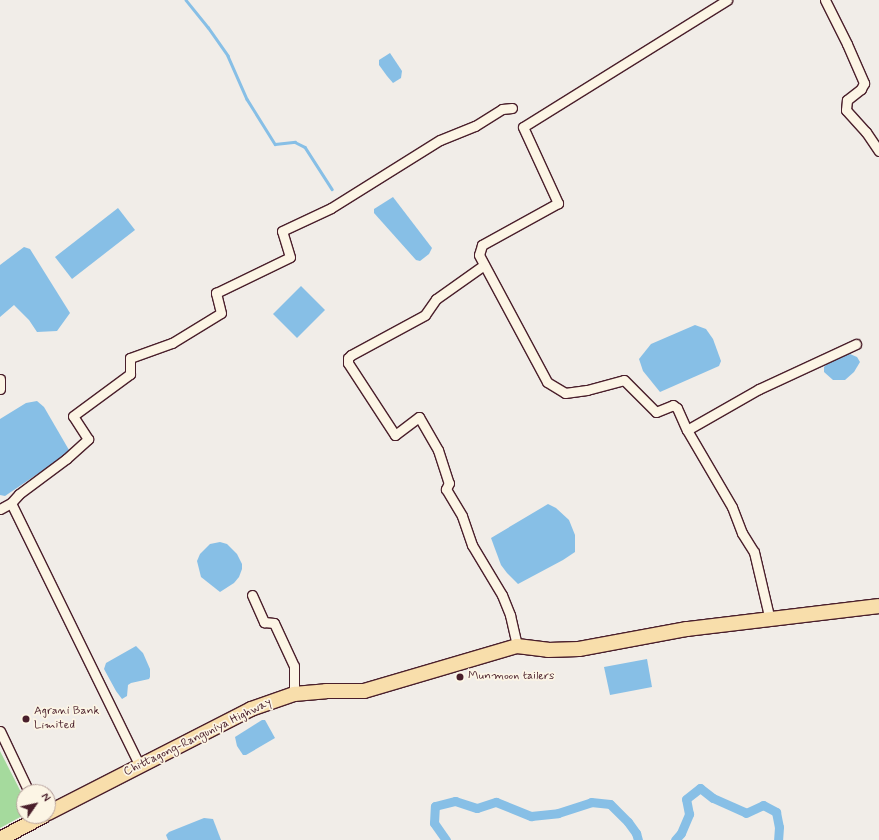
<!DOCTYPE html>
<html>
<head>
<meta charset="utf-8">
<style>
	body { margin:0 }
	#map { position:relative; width:879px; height:840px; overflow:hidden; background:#f1ede8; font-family:Mynerve,sans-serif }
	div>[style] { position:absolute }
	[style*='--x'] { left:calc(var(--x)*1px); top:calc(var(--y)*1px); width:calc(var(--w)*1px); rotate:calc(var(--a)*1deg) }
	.green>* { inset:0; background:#a5da9d }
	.water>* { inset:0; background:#87bfe6 }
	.stream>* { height:2.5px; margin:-1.25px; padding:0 1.25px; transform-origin:1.25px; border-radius:1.25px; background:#87bfe6 }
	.canal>* { height:9px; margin:-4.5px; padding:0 4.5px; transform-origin:4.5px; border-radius:4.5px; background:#87bfe6 }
	.roads { filter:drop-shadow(1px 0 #4a1f2b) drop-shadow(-1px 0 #4a1f2b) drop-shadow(0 1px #4a1f2b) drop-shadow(0 -1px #4a1f2b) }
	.minor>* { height:9px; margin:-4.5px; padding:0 4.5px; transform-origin:4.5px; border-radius:4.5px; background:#fcf5e5 }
	.primary>* { height:14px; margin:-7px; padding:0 7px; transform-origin:7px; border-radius:7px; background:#f8deab }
	.dots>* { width:11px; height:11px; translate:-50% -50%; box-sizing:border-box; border:2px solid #fcf5e5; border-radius:50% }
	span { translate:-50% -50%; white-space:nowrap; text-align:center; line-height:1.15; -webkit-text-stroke:3.5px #fcf5e5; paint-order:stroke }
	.poi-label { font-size:12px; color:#4a1f2b }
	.left { translate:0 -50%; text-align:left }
	.street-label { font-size:12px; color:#4a1f2b }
	.north { position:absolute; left:16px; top:784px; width:40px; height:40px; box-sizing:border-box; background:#fcf5e5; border:1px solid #b59f9b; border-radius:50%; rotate:56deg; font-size:11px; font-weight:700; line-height:16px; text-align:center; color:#4a1f2b }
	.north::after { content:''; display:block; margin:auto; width:14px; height:18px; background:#4a1f2b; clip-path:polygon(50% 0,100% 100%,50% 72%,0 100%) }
</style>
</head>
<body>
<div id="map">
	<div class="green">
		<div style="clip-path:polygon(0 751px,24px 798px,24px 815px,0 828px)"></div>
	</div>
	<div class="water">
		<div style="clip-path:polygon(390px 53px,402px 71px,401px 78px,393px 83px,387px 76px,379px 65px,379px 60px)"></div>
		<div style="clip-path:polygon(393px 197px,432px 248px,429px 254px,420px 261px,416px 260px,374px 213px,374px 209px)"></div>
		<div style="clip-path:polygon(118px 208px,135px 230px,72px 279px,55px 257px)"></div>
		<div style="clip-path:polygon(24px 247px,30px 249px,70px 313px,57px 331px,37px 332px,29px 320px,14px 305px,0 317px,0 265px)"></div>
		<div style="clip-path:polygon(301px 286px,325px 310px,297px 338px,273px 314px)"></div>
		<div style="clip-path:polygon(695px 325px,706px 329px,713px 339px,721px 361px,719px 366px,660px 392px,643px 371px,639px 359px,651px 344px)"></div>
		<div style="clip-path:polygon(850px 354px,857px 357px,860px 362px,854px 372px,845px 380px,833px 380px,824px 372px,824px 367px,827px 364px,834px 359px)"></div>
		<div style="clip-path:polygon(37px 401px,44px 407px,69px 450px,67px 454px,5px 496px,0 495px,0 419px,26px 403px)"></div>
		<div style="clip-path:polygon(548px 504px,556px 508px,569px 520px,575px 535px,575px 552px,563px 560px,518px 584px,507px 573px,501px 565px,491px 538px)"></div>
		<div style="clip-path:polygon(220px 542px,227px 544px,237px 554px,242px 564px,242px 569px,239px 577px,234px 583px,220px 592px,201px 577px,197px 561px,200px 554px,210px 544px)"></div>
		<div style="clip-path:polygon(136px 646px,143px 653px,150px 669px,150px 677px,149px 679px,131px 683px,128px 685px,127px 696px,122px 699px,116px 691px,104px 669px,106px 663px)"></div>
		<div style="clip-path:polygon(647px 659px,652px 687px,610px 695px,604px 667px)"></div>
		<div style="clip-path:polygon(262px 720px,265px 720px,275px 738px,246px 755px,243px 755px,237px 746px,235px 737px)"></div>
		<div style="clip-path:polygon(204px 818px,213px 819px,221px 840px,168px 840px,166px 835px,169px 832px)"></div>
	</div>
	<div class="stream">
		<div style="--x:186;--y:0;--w:35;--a:51"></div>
		<div style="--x:208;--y:27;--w:35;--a:55"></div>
		<div style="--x:228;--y:56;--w:47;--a:66.2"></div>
		<div style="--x:247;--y:99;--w:53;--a:58.1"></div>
		<div style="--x:275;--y:144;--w:20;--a:-6"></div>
		<div style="--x:295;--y:142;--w:11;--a:27"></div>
		<div style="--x:305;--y:147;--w:50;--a:57.3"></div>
	</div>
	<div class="canal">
		<div style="--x:446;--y:840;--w:21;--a:-125"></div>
		<div style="--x:434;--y:823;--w:17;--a:-87"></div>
		<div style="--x:435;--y:806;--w:21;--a:-14"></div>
		<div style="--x:455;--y:801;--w:23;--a:18"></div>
		<div style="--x:477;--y:808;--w:20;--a:-18"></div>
		<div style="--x:496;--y:802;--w:38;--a:22"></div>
		<div style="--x:531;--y:816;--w:27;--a:-6"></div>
		<div style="--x:558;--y:813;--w:35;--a:-18"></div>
		<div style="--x:591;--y:802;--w:19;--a:6"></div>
		<div style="--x:610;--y:804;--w:25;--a:45"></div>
		<div style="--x:628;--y:822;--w:14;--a:54"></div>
		<div style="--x:636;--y:833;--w:7;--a:74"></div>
		<div style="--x:675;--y:840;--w:9;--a:-49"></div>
		<div style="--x:681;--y:833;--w:21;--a:-67"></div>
		<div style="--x:689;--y:814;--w:15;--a:-101"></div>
		<div style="--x:686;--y:799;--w:18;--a:-38"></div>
		<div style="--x:700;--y:788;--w:16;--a:38"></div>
		<div style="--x:713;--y:798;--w:36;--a:24"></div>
		<div style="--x:746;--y:813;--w:19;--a:-25"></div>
		<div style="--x:763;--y:805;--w:15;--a:28"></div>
		<div style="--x:776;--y:812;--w:15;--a:79"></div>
		<div style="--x:779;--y:827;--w:13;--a:94"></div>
	</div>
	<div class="roads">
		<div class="minor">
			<div style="--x:727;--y:0;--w:240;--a:148.1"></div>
			<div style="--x:523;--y:127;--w:84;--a:65.3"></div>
			<div style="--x:558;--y:203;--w:87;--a:151.1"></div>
			<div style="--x:482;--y:245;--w:10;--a:107"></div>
			<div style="--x:479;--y:255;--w:144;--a:61.8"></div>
			<div style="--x:547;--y:382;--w:21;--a:31"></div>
			<div style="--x:565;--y:393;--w:22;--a:-8"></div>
			<div style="--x:587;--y:390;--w:38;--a:-15"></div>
			<div style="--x:624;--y:380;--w:45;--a:45"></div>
			<div style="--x:656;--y:412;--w:18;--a:-22"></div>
			<div style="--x:673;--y:405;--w:5;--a:37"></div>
			<div style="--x:677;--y:408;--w:24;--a:66"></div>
			<div style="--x:687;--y:430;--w:89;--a:59.7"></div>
			<div style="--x:732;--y:507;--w:28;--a:69"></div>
			<div style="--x:742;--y:533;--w:22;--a:58"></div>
			<div style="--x:754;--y:552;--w:70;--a:76.8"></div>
			<div style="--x:825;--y:0;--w:49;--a:63.4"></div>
			<div style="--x:847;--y:44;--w:43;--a:66.4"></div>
			<div style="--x:864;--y:83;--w:7;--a:117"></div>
			<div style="--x:861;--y:89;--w:18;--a:142"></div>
			<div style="--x:847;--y:100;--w:10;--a:96"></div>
			<div style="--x:846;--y:110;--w:30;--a:48"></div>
			<div style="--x:866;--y:132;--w:23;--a:56"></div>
			<div style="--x:484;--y:265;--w:59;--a:144.7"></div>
			<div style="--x:436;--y:299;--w:19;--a:125"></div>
			<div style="--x:425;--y:315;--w:84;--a:151.6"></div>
			<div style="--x:351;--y:355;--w:4;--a:135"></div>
			<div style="--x:348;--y:358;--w:5;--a:90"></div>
			<div style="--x:348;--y:363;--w:86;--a:56.9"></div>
			<div style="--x:395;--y:435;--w:30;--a:-37"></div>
			<div style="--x:419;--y:417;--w:38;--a:60"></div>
			<div style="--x:438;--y:450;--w:35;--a:72"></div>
			<div style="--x:449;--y:483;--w:7;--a:117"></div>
			<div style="--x:446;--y:489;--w:31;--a:59"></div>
			<div style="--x:462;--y:516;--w:31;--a:71"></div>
			<div style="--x:472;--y:545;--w:58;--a:59"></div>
			<div style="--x:502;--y:595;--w:22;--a:68"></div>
			<div style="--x:510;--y:615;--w:32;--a:77"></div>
			<div style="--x:0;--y:379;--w:10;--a:90"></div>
			<div style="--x:687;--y:430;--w:83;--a:-29.7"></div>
			<div style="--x:759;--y:389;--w:107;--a:-24.9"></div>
			<div style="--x:11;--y:503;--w:12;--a:-48"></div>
			<div style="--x:19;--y:494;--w:59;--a:-36.7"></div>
			<div style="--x:66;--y:459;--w:30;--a:-42"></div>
			<div style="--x:88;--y:439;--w:27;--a:-123"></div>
			<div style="--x:73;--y:416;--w:71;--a:-36.4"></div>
			<div style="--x:130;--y:374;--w:16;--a:-90"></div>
			<div style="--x:130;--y:358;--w:45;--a:-19.7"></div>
			<div style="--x:172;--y:343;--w:57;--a:-31.5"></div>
			<div style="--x:221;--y:313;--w:21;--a:-104"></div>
			<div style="--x:216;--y:293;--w:82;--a:-25.9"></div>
			<div style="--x:290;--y:257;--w:27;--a:-107"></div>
			<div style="--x:282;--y:231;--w:54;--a:-25.1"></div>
			<div style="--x:331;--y:208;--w:128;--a:-32"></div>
			<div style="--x:440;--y:140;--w:38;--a:-22"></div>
			<div style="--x:475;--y:126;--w:32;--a:-32"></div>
			<div style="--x:502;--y:109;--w:10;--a:-6"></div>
			<div style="--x:0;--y:509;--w:13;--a:-29"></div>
			<div style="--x:11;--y:503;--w:293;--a:63.9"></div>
			<div style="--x:252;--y:595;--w:30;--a:66"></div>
			<div style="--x:264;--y:622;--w:10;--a:6"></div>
			<div style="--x:274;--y:623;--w:47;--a:65.1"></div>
			<div style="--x:294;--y:666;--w:28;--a:90"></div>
			<div style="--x:0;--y:731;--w:68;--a:64.6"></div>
		</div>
		<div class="primary">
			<div style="--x:48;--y:813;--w:228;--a:-27.1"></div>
			<div style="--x:251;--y:709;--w:46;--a:-19.2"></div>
			<div style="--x:294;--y:694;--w:32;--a:-5"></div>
			<div style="--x:326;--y:691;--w:38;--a:0"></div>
			<div style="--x:364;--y:691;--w:159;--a:-16.4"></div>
			<div style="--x:517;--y:646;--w:31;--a:7"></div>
			<div style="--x:548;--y:650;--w:31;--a:-2"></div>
			<div style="--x:579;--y:649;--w:110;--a:-10.5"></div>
			<div style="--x:687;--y:629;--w:193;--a:-6.8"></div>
			<div style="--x:0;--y:839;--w:49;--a:-28.1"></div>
		</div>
	</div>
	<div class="dots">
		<div style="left:460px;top:677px;background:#4a1f2b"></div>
		<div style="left:26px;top:719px;background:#4a1f2b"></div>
	</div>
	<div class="poi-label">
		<span class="left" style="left:468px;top:677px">Munmoon tailers</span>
		<span class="left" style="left:34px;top:719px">Agrani Bank<br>Limited</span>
	</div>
	<div class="street-label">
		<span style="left:198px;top:738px;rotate:-26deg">Chittagong-Ranguniya Highway</span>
	</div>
	<div class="north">N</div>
</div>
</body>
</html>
